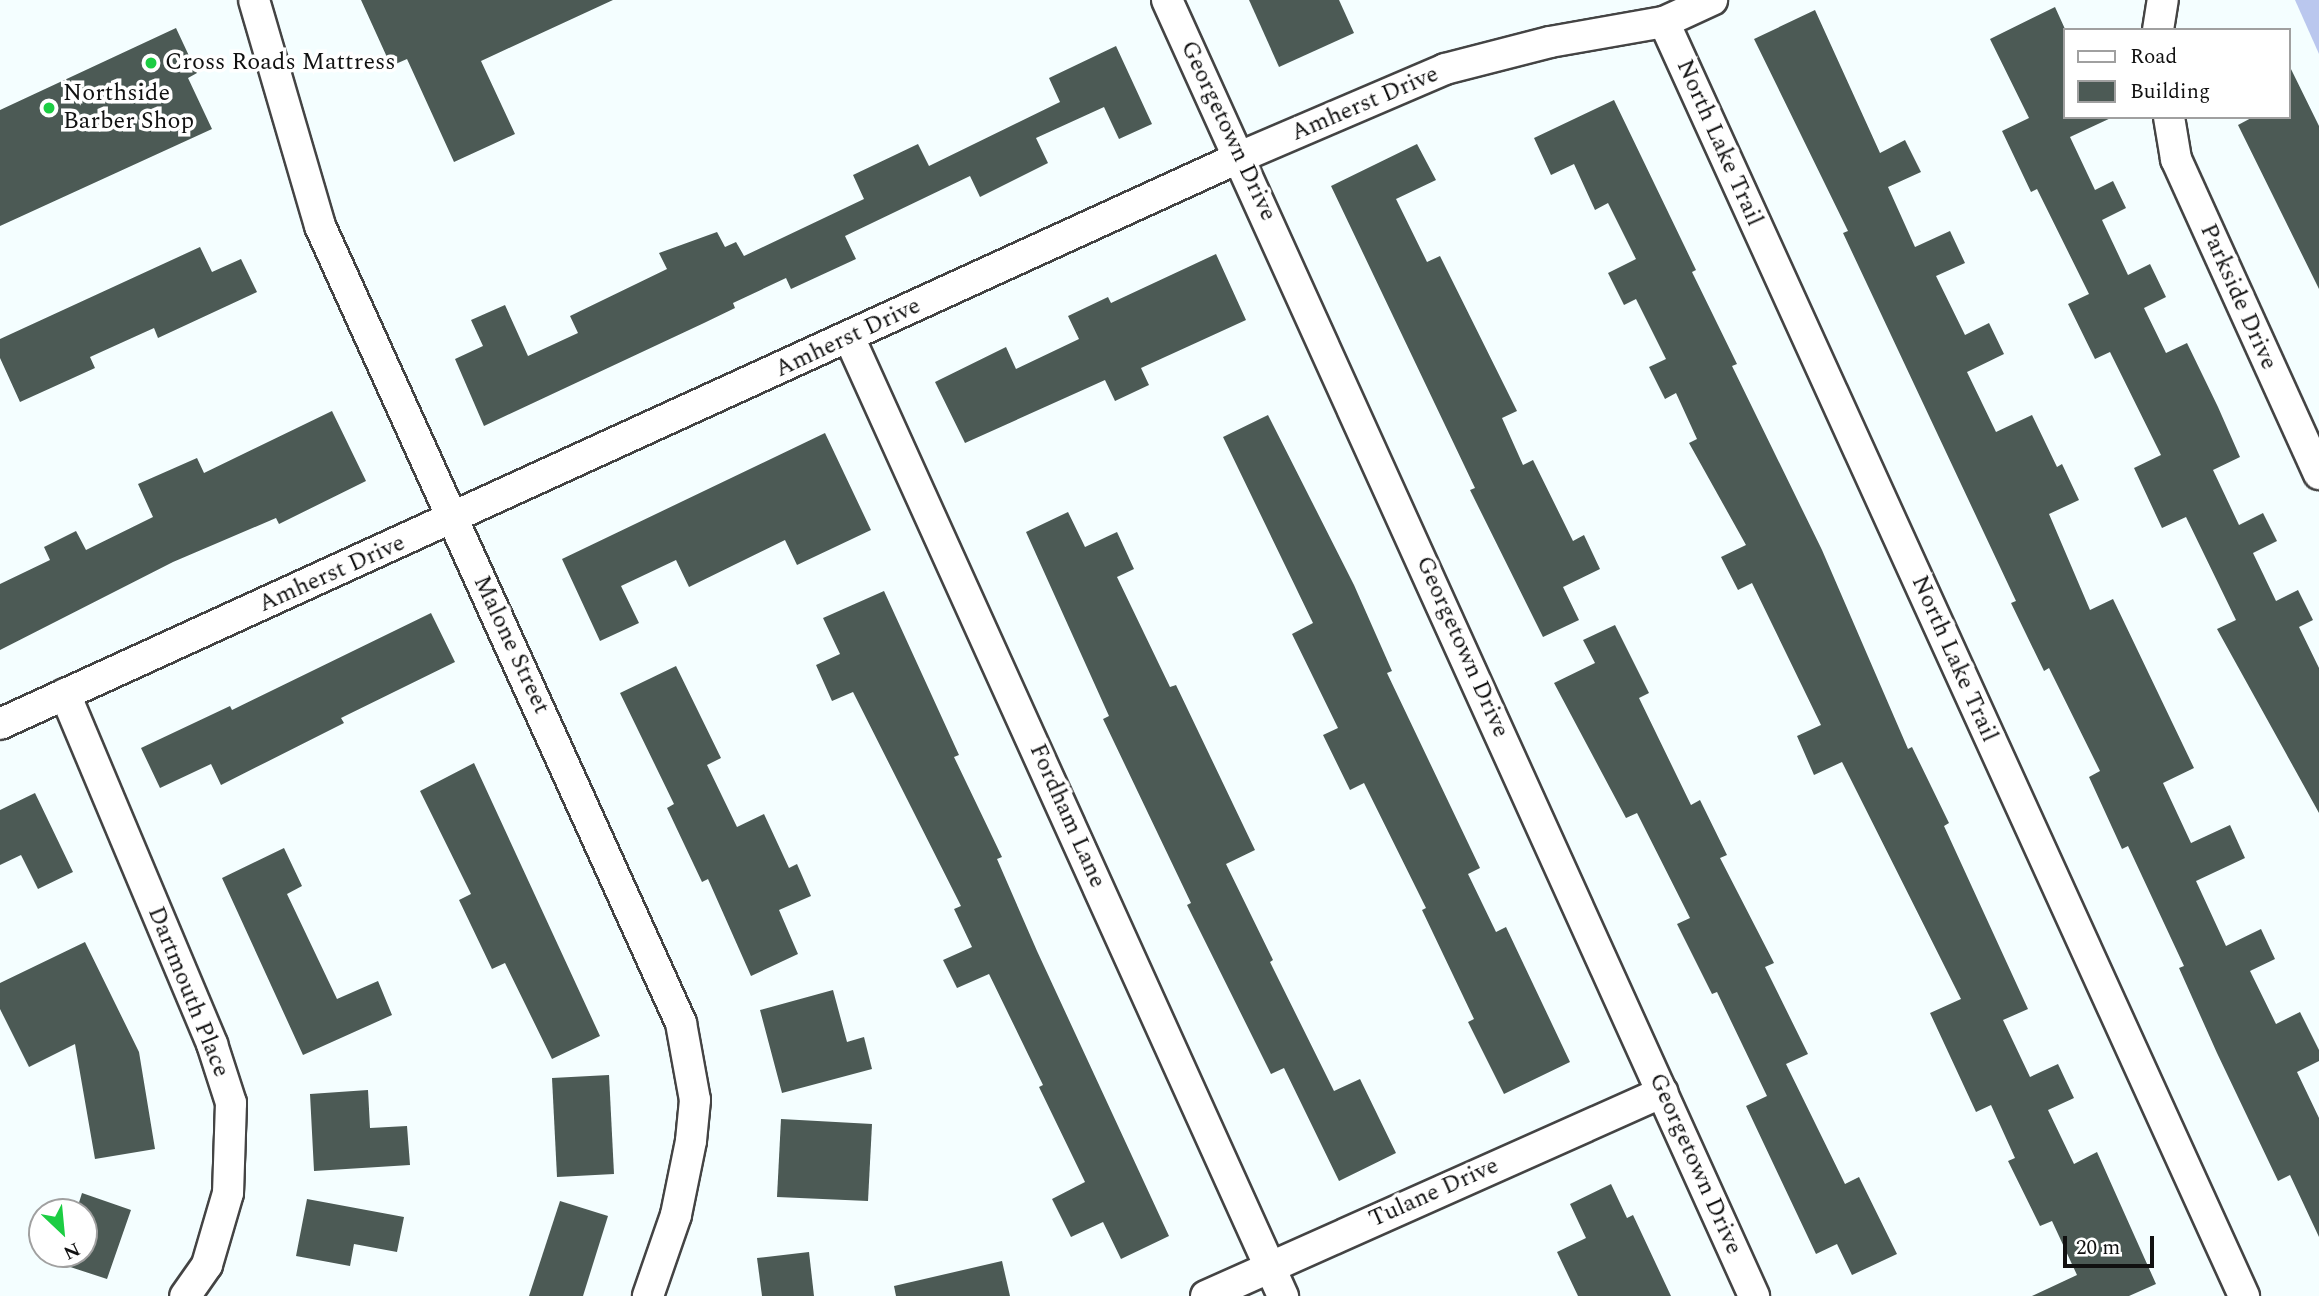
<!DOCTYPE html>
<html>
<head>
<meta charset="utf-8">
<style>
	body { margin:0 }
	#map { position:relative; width:2319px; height:1296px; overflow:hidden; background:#f4feff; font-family:Spectral,serif }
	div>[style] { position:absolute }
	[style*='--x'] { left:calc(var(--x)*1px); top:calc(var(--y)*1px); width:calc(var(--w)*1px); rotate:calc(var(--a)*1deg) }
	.green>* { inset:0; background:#bac7ee }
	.building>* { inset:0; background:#4c5a55 }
	.roads { filter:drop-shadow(2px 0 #444) drop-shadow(-2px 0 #444) drop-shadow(0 2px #444) drop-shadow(0 -2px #444) }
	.street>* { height:30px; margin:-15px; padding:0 15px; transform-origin:15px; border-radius:15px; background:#fff }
	.dots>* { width:19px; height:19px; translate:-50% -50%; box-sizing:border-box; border:4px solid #fff; border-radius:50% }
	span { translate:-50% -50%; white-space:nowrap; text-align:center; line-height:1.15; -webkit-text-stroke:7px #fff; paint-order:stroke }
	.poi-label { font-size:24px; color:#111 }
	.left { translate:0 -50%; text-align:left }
	.street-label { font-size:24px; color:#111 }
	.legend { position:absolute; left:2063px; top:28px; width:228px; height:91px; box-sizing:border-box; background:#fff; border:2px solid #a0a0a0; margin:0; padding:9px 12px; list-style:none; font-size:21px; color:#111 }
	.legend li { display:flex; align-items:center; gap:14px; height:35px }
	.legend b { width:35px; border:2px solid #a0a0a0 }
	.north { position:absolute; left:28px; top:1198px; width:70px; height:70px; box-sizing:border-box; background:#fff; border:2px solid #a0a0a0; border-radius:50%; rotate:154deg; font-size:19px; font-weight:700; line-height:28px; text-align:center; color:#111 }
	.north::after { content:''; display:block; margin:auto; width:24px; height:32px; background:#1ccd43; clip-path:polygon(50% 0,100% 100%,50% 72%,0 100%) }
	.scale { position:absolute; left:2063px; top:1236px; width:91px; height:32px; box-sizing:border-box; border:4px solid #111; border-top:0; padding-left:9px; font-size:21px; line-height:24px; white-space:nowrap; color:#111; -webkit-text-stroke:5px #fff; paint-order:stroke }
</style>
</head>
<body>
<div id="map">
	<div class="green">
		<div style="clip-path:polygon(2295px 0,2319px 0,2319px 54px)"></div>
	</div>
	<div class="building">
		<div style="clip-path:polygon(361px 0,613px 0,481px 61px,515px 134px,454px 162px,407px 59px,391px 66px)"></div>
		<div style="clip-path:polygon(1249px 0,1339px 0,1354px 33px,1279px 67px)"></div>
		<div style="clip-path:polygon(2055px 7px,2065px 29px,2065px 117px,2113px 117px,2070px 137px,2095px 190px,2113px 181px,2126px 208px,2102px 220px,2128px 275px,2150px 264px,2166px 297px,2144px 308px,2166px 353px,2187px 343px,2218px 407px,2240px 457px,2213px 470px,2239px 525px,2263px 513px,2277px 541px,2253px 553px,2276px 601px,2298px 590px,2313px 620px,2299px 627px,2319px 668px,2319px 813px,2217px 629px,2236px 620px,2186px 517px,2162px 528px,2134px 468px,2161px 455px,2110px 352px,2095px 359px,2068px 304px,2089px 294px,2037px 189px,2031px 192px,2002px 131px,2029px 118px,1990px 39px)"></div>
		<div style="clip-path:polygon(1815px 10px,1880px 153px,1905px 140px,1921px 172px,1888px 187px,1915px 247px,1950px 231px,1965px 263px,1936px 276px,1965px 335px,1989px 323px,2004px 354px,1967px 372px,1996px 432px,2032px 415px,2057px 467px,2062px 464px,2079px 500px,2049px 514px,2090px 610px,2113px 599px,2194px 768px,2163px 783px,2191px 843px,2230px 825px,2245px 858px,2196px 881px,2226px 946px,2261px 929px,2275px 959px,2250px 971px,2276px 1024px,2300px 1012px,2319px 1050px,2319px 1061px,2297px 1072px,2319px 1118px,2319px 1237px,2290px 1175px,2278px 1181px,2217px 1053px,2179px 968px,2184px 966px,2128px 846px,2122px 849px,2089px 777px,2100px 771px,2049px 668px,2044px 671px,2011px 603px,2016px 601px,1843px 233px,1848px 231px,1754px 39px)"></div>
		<div style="clip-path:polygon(176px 28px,197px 73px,188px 78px,212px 129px,0 226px,0 110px)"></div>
		<div style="clip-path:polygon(1116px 46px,1152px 124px,1119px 139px,1104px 107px,1036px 138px,1048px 163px,980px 197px,970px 176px,845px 236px,856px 259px,791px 289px,786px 278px,733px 303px,735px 308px,704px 323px,484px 426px,455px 359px,483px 346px,471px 320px,505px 305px,528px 356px,578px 333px,570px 316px,667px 269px,659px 253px,717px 232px,725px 247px,736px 242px,744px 256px,864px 199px,853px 175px,918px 144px,929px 166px,1060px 102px,1049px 78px)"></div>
		<div style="clip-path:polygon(2289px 65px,2319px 126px,2319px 289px,2238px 125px,2253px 117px,2289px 117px)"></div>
		<div style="clip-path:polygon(1614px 100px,1696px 270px,1692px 272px,1737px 364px,1732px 366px,1822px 550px,1908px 749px,1912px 747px,1949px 823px,1944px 826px,2028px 1009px,2003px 1020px,2030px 1077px,2058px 1064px,2074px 1098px,2048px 1110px,2074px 1164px,2097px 1152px,2156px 1284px,2129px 1296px,2032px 1296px,2077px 1275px,2052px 1221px,2040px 1226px,2008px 1161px,2015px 1158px,1991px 1105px,1976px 1112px,1930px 1013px,1961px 999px,1842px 762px,1814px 775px,1797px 736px,1821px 725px,1752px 583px,1738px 590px,1721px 557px,1746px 545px,1689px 443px,1697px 439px,1676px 393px,1665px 399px,1649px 367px,1666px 359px,1636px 299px,1624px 305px,1608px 273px,1636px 259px,1608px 203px,1595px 210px,1574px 164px,1551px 175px,1534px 138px)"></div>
		<div style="clip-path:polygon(1417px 144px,1436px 180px,1396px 199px,1427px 262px,1440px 256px,1517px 411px,1502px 418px,1523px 465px,1533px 460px,1573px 541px,1584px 535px,1600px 569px,1563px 587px,1579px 620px,1543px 637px,1470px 490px,1475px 488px,1331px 186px)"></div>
		<div style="clip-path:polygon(200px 247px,212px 272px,241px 259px,257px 292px,158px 338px,154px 328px,90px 357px,95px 368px,20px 402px,0 358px,0 339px)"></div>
		<div style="clip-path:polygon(1216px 254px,1246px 320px,1141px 368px,1149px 385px,1115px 401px,1105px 380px,965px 443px,935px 382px,1006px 347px,1016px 369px,1079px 339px,1068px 316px,1108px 297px,1111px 303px)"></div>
		<div style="clip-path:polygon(332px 411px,366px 481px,279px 524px,276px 518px,173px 562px,0 650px,0 584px,50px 560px,44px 547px,76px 531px,86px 550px,153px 517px,138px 484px,197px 458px,204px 473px)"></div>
		<div style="clip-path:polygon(1268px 415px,1354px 585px,1392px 671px,1387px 673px,1480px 868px,1468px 874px,1496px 932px,1506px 927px,1570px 1062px,1504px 1094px,1468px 1022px,1474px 1019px,1422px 910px,1426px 908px,1364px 783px,1350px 790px,1323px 735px,1338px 728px,1292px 634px,1313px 623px,1223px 437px)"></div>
		<div style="clip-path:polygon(825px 433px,871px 530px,797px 565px,785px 540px,689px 587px,676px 560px,621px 586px,639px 623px,600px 641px,562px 559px)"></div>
		<div style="clip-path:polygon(1068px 512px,1085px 547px,1117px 532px,1134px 569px,1117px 577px,1170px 687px,1176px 685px,1255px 850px,1226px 864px,1273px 960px,1270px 962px,1334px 1091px,1360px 1079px,1396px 1153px,1339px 1181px,1284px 1068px,1271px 1074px,1187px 905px,1191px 903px,1103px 719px,1109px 716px,1026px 532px)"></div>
		<div style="clip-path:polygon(884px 591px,959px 755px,954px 757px,1002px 857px,997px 859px,1037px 951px,1169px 1236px,1121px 1259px,1103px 1222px,1071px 1237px,1052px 1199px,1085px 1182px,1039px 1087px,1043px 1085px,989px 974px,957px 988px,943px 960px,972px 947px,954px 909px,961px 906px,853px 692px,832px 701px,816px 665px,840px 654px,823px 618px)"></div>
		<div style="clip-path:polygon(431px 613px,455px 662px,341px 718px,344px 723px,221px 785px,211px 764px,160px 788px,141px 748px,230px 706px,232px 710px)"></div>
		<div style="clip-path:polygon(1615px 625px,1649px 693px,1639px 698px,1691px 805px,1700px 800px,1727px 855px,1720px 858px,1774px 963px,1765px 967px,1808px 1054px,1786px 1064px,1845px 1184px,1859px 1177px,1897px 1254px,1852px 1275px,1837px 1244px,1816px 1254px,1746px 1106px,1767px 1096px,1717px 992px,1712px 994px,1677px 924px,1690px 918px,1637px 813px,1626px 818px,1554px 683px,1595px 663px,1583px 640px)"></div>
		<div style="clip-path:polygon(676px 666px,721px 758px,707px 765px,737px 827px,764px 814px,789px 868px,797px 864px,811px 896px,779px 910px,798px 954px,751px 976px,708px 879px,702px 882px,667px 808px,674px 804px,620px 693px)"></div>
		<div style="clip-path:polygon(474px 763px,600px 1036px,552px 1059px,505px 963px,492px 969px,459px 900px,471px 894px,420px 791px)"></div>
		<div style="clip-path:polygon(35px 793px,73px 872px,38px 889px,21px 855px,0 865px,0 810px)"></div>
		<div style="clip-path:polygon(284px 848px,302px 886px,287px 894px,337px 999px,378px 981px,392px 1015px,303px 1055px,222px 878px)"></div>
		<div style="clip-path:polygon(85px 942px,139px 1052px,155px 1149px,95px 1159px,75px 1044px,29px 1067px,0 1009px,0 983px)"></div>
		<div style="clip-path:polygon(833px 990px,847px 1042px,864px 1037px,872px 1069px,782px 1093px,760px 1010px)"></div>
		<div style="clip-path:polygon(609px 1075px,614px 1174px,557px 1177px,552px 1078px)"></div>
		<div style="clip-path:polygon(368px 1090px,370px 1128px,407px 1126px,410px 1165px,314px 1171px,310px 1094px)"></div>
		<div style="clip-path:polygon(781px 1119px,872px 1124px,868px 1201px,777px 1197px)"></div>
		<div style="clip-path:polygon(1611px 1184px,1627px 1218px,1633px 1215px,1671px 1296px,1578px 1296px,1557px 1252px,1586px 1238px,1570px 1204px)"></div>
		<div style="clip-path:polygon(82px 1193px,131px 1210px,107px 1279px,58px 1263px,61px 1254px,84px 1254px,84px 1212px,76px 1212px)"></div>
		<div style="clip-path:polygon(307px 1199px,404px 1217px,397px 1252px,354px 1244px,350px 1266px,296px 1256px)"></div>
		<div style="clip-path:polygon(560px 1201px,608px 1216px,583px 1296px,529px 1296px)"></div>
		<div style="clip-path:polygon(809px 1252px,814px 1296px,762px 1296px,757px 1258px)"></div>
		<div style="clip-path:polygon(1002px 1261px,1010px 1296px,896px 1296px,894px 1286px)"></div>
	</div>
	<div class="roads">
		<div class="street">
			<div style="--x:254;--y:0;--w:235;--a:73.7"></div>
			<div style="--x:320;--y:226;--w:875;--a:65.63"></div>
			<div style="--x:681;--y:1023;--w:78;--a:79.7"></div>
			<div style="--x:695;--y:1100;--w:41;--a:95.6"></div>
			<div style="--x:691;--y:1141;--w:76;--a:101.5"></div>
			<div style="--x:676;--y:1215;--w:86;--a:109.1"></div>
			<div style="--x:1167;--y:0;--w:1423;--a:65.63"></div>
			<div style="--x:1664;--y:22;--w:1400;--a:65.52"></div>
			<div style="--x:2158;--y:30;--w:30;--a:-81"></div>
			<div style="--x:2169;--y:117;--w:43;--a:80.5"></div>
			<div style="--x:2176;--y:159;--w:346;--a:65.6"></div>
			<div style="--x:849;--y:337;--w:1053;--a:65.65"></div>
			<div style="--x:65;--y:694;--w:380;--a:67.2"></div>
			<div style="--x:212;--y:1044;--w:62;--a:72.1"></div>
			<div style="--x:231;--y:1103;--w:90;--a:91.9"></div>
			<div style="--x:228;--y:1193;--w:75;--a:106.3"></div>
			<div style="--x:207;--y:1265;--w:38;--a:125"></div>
			<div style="--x:0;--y:724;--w:1363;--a:-24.57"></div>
			<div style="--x:1240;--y:157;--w:223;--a:-23.2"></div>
			<div style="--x:1445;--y:69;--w:108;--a:-14.4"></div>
			<div style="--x:1550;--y:42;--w:116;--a:-10"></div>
			<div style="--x:1664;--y:22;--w:53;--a:-24.6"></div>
			<div style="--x:1206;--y:1296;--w:500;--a:-24.06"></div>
		</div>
	</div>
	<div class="dots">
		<div style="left:151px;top:63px;background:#1ccd43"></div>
		<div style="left:49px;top:108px;background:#1ccd43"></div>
	</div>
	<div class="poi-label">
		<span class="left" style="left:165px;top:63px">Cross Roads Mattress</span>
		<span class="left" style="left:63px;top:108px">Northside<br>Barber Shop</span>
	</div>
	<div class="street-label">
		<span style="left:1365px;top:104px;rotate:-23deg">Amherst Drive</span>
		<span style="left:1228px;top:131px;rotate:65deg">Georgetown Drive</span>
		<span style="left:1719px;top:143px;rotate:66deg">North Lake Trail</span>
		<span style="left:2238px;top:297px;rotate:66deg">Parkside Drive</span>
		<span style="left:848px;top:338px;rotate:-25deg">Amherst Drive</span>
		<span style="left:332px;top:574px;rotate:-24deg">Amherst Drive</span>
		<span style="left:511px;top:645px;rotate:65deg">Malone Street</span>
		<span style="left:1462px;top:647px;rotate:66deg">Georgetown Drive</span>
		<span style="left:1954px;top:659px;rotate:66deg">North Lake Trail</span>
		<span style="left:1067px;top:816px;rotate:66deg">Fordham Lane</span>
		<span style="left:188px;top:992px;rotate:68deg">Dartmouth Place</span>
		<span style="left:1695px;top:1164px;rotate:66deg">Georgetown Drive</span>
		<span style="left:1434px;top:1193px;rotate:-24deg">Tulane Drive</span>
	</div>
	<ul class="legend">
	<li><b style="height:9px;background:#fff"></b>Road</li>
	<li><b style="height:19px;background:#4c5a55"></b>Building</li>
	</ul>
	<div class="north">N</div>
	<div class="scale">20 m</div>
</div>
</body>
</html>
